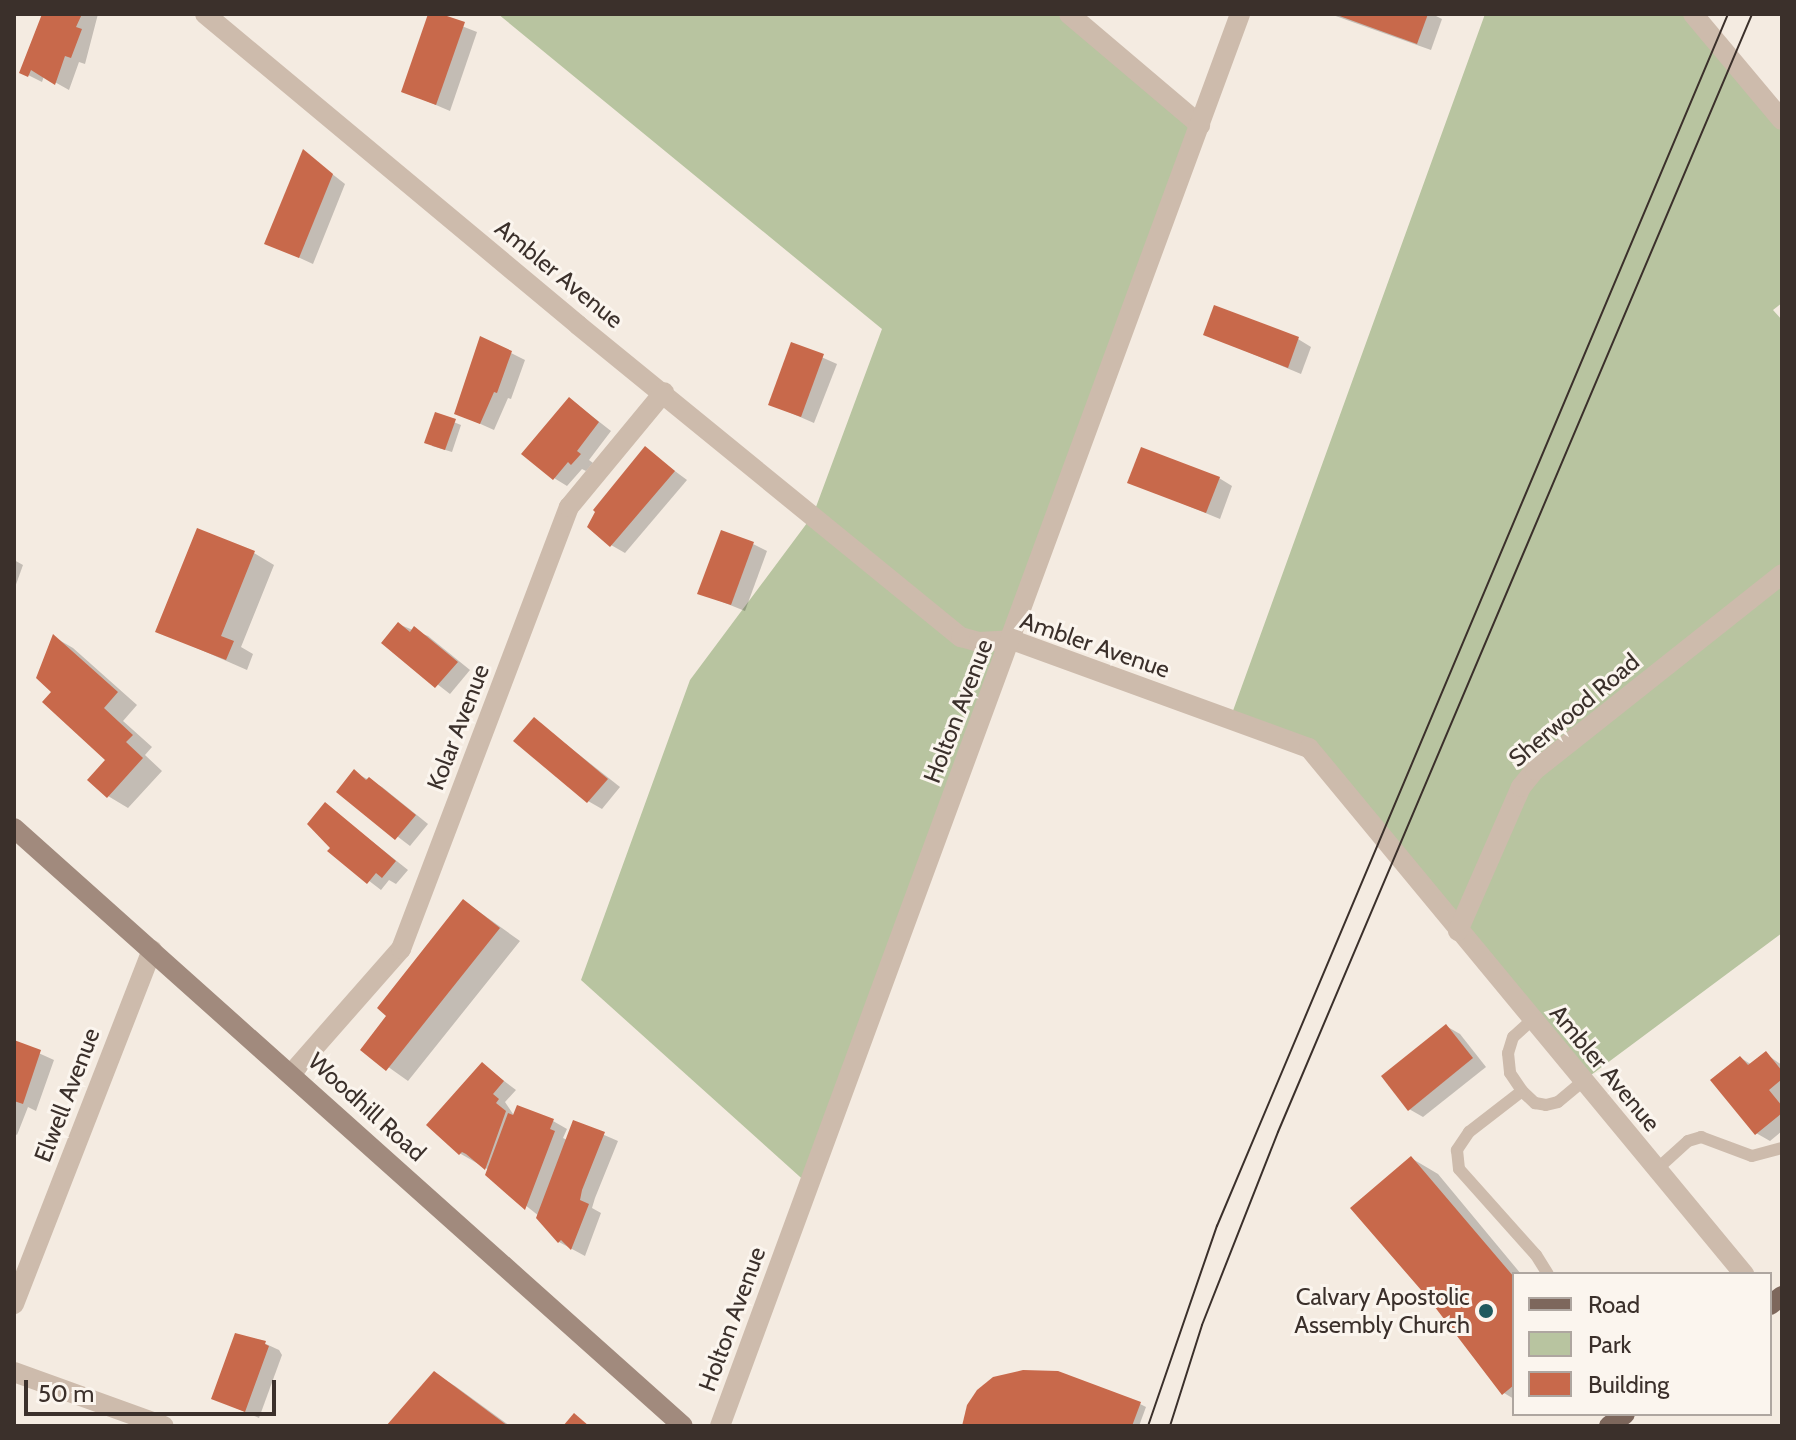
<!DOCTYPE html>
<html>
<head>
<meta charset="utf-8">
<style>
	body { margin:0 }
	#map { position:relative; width:1796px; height:1440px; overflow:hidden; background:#f4ebe1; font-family:Cabin,sans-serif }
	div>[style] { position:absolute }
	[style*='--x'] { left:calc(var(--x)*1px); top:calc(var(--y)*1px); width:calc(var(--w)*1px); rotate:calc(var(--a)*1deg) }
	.green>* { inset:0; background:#b8c4a0 }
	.shadow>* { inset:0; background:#0003 }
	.building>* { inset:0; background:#c8694b }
	.service>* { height:12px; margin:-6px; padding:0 6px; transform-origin:6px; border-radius:6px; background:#cdbbac }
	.minor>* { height:20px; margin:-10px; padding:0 10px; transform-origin:10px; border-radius:10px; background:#cdbbac }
	.secondary>* { height:20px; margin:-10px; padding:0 10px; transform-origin:10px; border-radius:10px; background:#a18a7d }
	.primary>* { height:20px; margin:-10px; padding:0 10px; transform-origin:10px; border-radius:10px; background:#7d675c }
	.tram>* { height:2px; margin:-1px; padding:0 1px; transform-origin:1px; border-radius:1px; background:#3b302b }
	.dots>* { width:22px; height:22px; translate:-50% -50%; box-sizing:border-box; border:4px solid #fbf5ee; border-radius:50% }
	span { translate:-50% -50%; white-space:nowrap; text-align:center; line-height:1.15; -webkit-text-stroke:6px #fbf5ee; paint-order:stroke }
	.street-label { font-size:24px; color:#3b302b }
	.poi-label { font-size:24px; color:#3b302b }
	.right { translate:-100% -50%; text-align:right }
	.frame { position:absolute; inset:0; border:16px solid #3b302b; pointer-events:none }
	.legend { position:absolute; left:1512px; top:1272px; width:260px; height:144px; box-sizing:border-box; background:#fbf5ee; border:2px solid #aea6a0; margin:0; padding:10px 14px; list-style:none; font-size:24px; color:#3b302b }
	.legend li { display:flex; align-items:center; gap:16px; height:40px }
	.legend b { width:40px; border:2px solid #aea6a0 }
	.scale { position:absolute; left:24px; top:1380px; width:252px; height:36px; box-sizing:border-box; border:4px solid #3b302b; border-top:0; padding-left:10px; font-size:24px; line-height:28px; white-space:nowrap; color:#3b302b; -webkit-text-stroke:6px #fbf5ee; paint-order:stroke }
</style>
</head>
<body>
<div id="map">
	<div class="green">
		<div style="clip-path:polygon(498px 14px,1071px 14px,1200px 125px,809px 1185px,581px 980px,690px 680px,813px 515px,882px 329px)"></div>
		<div style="clip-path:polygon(1485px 14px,1693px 14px,1782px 120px,1782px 303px,1773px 310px,1782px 320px,1782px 933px,1583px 1081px,1309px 748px,1230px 719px)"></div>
	</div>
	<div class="shadow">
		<div style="clip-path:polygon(44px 14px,98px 14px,85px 64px,79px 62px,69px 90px,44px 76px,42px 82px,22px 72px)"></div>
		<div style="clip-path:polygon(431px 14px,477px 32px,450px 111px,403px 91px)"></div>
		<div style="clip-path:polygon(1330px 14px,1432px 14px,1442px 19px,1431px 50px)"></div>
		<div style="clip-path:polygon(304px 152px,345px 184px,313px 264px,267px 243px)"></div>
		<div style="clip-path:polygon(1205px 334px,1298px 339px,1311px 347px,1301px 374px)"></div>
		<div style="clip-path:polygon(792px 344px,837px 364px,814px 423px,770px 404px)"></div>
		<div style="clip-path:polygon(511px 353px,525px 360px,511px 399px,508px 398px,494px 430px,456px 413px)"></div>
		<div style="clip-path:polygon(570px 399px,611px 431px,589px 460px,593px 463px,586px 471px,582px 469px,567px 486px,554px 478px)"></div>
		<div style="clip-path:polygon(436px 415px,461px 425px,452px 452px,432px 446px)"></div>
		<div style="clip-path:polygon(645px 449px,687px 480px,625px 553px,611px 545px)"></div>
		<div style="clip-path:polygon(1219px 478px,1232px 486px,1220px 519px,1130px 482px)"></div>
		<div style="clip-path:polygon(753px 544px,767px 551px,745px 611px,700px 593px)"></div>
		<div style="clip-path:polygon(254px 553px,274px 565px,241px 647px,253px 654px,247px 670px,158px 631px)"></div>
		<div style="clip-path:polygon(14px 560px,23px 565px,14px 590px)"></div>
		<div style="clip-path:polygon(398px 624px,428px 636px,470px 670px,450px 694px,383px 642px)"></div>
		<div style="clip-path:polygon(54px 637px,73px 648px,137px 705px,123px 721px,152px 747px,145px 755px,162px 771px,128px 808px,108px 796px,108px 760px,54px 692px)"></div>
		<div style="clip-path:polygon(534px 719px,620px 787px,602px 809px,588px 801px)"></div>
		<div style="clip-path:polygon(354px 772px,382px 787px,428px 824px,410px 846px,339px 792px)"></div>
		<div style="clip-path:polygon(325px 804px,408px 870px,396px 884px,389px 880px,381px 890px,330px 851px,333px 848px)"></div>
		<div style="clip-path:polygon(464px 901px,520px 941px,408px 1081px,363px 1049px,389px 1015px)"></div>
		<div style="clip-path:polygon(1446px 1026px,1460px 1034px,1486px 1067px,1423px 1117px,1409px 1109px)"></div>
		<div style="clip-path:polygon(14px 1042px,54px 1060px,36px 1111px,28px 1107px,17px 1135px,14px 1133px)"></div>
		<div style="clip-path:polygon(1766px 1054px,1782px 1065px,1782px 1131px,1770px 1141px,1756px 1133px,1741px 1058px,1752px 1065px)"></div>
		<div style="clip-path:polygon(482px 1064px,516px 1090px,505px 1102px,515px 1117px,518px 1108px,553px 1121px,567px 1129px,563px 1138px,567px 1140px,574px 1122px,618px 1141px,595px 1198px,592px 1208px,601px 1213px,585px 1256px,559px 1242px,539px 1216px,487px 1175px,489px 1170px,461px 1154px,428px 1125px)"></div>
		<div style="clip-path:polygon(1411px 1158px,1438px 1174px,1521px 1274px,1514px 1274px,1514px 1399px,1504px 1393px)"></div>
		<div style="clip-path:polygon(253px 1338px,279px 1350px,282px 1355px,259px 1418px,213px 1398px)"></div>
		<div style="clip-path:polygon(435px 1374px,455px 1386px,510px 1426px,389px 1426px)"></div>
		<div style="clip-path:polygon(1140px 1404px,1146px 1407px,1139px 1426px,964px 1426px)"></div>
	</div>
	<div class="building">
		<div style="clip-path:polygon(42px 14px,82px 14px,76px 27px,82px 29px,71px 58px,65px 56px,55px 85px,31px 70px,28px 77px,19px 73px)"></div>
		<div style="clip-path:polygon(428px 14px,441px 14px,465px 22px,436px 105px,401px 92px)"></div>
		<div style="clip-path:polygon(1334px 14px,1428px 14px,1417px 44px)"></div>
		<div style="clip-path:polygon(303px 149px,333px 174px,299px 258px,264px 244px)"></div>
		<div style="clip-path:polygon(1214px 305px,1299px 337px,1288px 368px,1203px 335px)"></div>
		<div style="clip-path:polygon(480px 336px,512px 351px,497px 393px,494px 392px,480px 424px,454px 414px)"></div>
		<div style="clip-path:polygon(791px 342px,824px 354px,801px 417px,768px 405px)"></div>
		<div style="clip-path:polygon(569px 397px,599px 422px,577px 451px,581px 454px,571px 465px,568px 462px,553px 480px,521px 454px)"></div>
		<div style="clip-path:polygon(435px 412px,456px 419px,445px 450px,424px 443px)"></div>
		<div style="clip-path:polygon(645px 446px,675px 471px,610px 547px,587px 527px,595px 512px,593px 510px)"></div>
		<div style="clip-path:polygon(1141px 447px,1220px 477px,1206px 513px,1127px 483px)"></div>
		<div style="clip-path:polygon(197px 528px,255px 551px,221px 636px,234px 641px,226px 660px,155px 632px)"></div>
		<div style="clip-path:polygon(721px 530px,754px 542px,731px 605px,697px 594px)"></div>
		<div style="clip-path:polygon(398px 622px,410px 632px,414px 626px,458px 662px,435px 688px,381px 643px)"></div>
		<div style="clip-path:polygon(53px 634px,118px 692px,104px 708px,133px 735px,126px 742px,143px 758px,107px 798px,87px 780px,105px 760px,42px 702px,51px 692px,36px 678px)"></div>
		<div style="clip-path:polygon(534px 717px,608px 779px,587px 803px,513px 741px)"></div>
		<div style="clip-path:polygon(354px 769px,366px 780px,369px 777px,416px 815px,395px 840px,336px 792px)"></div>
		<div style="clip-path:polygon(325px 802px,396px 861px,382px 878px,376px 873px,367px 884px,327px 851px,330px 848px,307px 824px)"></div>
		<div style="clip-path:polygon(463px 899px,500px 928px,386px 1071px,360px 1050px,386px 1016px,377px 1008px)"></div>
		<div style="clip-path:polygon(1446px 1024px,1473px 1058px,1408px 1111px,1381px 1076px)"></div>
		<div style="clip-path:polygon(14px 1040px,41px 1050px,23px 1104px,14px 1101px)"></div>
		<div style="clip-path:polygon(1766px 1051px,1782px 1071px,1782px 1079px,1769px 1090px,1782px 1106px,1782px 1113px,1755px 1135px,1710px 1080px,1740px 1056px,1748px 1065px)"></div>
		<div style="clip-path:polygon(482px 1062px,504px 1081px,493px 1094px,499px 1099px,496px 1103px,506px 1111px,485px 1170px,466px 1154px,462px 1152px,459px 1155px,426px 1125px)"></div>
		<div style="clip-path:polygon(517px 1105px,554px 1119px,550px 1129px,555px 1131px,525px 1210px,485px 1175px,508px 1113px,513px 1115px)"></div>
		<div style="clip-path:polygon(573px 1120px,605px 1132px,582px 1190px,580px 1200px,589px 1204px,571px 1250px,561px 1240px,558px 1243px,536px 1218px)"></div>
		<div style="clip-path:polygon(1411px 1156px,1514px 1277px,1514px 1385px,1502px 1395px,1428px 1298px,1350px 1208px)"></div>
		<div style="clip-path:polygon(235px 1333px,266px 1341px,265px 1344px,269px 1346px,245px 1412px,211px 1399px)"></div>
		<div style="clip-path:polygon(1023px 1370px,1058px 1371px,1141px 1402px,1132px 1426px,962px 1426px,967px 1405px,977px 1390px,993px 1377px)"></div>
		<div style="clip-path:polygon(434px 1371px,508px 1426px,386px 1426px)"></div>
		<div style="clip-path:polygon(574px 1413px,589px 1426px,563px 1426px)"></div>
	</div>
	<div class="service">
		<div style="--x:1532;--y:1020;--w:25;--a:138"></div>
		<div style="--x:1513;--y:1037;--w:17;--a:107"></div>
		<div style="--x:1508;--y:1053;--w:20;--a:84"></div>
		<div style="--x:1510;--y:1073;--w:22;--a:56"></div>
		<div style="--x:1522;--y:1091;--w:18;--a:43"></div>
		<div style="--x:1535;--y:1103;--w:11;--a:10"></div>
		<div style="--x:1546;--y:1105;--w:12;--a:-14"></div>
		<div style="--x:1558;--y:1102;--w:33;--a:-40"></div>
		<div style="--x:1522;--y:1091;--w:67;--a:142.3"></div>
		<div style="--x:1469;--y:1132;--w:22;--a:124"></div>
		<div style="--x:1457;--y:1150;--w:19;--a:84"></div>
		<div style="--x:1459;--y:1169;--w:115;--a:48.2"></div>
		<div style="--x:1536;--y:1255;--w:22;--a:58"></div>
		<div style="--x:1656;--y:1170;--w:43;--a:-42.2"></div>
		<div style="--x:1688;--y:1141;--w:14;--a:-17"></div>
		<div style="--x:1701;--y:1137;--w:54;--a:20.4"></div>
		<div style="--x:1752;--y:1156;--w:31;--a:-15"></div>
	</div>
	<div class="minor">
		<div style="--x:205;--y:14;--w:486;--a:39.8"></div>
		<div style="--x:578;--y:325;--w:494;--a:39.2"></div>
		<div style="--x:961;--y:637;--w:18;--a:16"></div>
		<div style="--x:978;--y:642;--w:34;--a:-3"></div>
		<div style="--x:1012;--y:640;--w:316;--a:20"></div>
		<div style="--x:1309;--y:748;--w:683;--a:50.41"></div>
		<div style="--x:1069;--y:14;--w:172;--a:40.3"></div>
		<div style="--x:1693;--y:14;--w:138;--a:50"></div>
		<div style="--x:1458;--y:931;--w:157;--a:-66.4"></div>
		<div style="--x:1521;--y:787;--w:22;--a:-51"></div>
		<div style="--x:1535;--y:770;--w:315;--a:-38.4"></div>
		<div style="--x:291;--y:1074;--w:167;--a:-48.7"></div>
		<div style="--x:401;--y:949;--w:473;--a:-69.2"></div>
		<div style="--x:569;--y:507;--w:149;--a:-50.4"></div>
		<div style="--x:14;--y:1304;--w:380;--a:-68.7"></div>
		<div style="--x:14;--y:1372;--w:159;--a:19.8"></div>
		<div style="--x:720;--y:1426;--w:1505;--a:-69.78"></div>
	</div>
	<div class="secondary">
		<div style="--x:14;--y:828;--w:897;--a:41.79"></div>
	</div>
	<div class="primary">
		<div style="--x:1770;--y:1305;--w:15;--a:-37"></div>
		<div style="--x:1609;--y:1426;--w:20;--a:-37"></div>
	</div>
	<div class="tram">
		<div style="--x:1148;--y:1426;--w:212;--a:-71"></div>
		<div style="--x:1217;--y:1226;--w:1315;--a:-67.14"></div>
		<div style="--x:1170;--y:1426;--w:106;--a:-72.4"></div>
		<div style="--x:1202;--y:1325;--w:207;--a:-68.5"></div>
		<div style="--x:1278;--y:1132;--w:1214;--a:-67.02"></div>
	</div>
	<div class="dots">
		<div style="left:1486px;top:1311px;background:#1f5a5e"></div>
	</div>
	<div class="street-label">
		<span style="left:559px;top:274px;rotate:39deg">Ambler Avenue</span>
		<span style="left:1095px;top:645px;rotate:19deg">Ambler Avenue</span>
		<span style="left:1574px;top:710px;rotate:-40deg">Sherwood Road</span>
		<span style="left:958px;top:711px;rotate:-69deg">Holton Avenue</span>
		<span style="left:458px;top:727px;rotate:-69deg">Kolar Avenue</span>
		<span style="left:1605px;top:1068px;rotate:50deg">Ambler Avenue</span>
		<span style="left:67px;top:1095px;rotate:-69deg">Elwell Avenue</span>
		<span style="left:367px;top:1107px;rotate:42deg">Woodhill Road</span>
		<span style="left:732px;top:1319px;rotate:-70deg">Holton Avenue</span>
	</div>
	<div class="poi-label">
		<span class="right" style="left:1470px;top:1311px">Calvary Apostolic<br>Assembly Church</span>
	</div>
	<div class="frame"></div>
	<ul class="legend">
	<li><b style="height:10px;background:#7d675c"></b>Road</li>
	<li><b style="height:22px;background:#b8c4a0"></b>Park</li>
	<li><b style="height:22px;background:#c8694b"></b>Building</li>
	</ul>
	<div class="scale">50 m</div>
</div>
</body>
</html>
